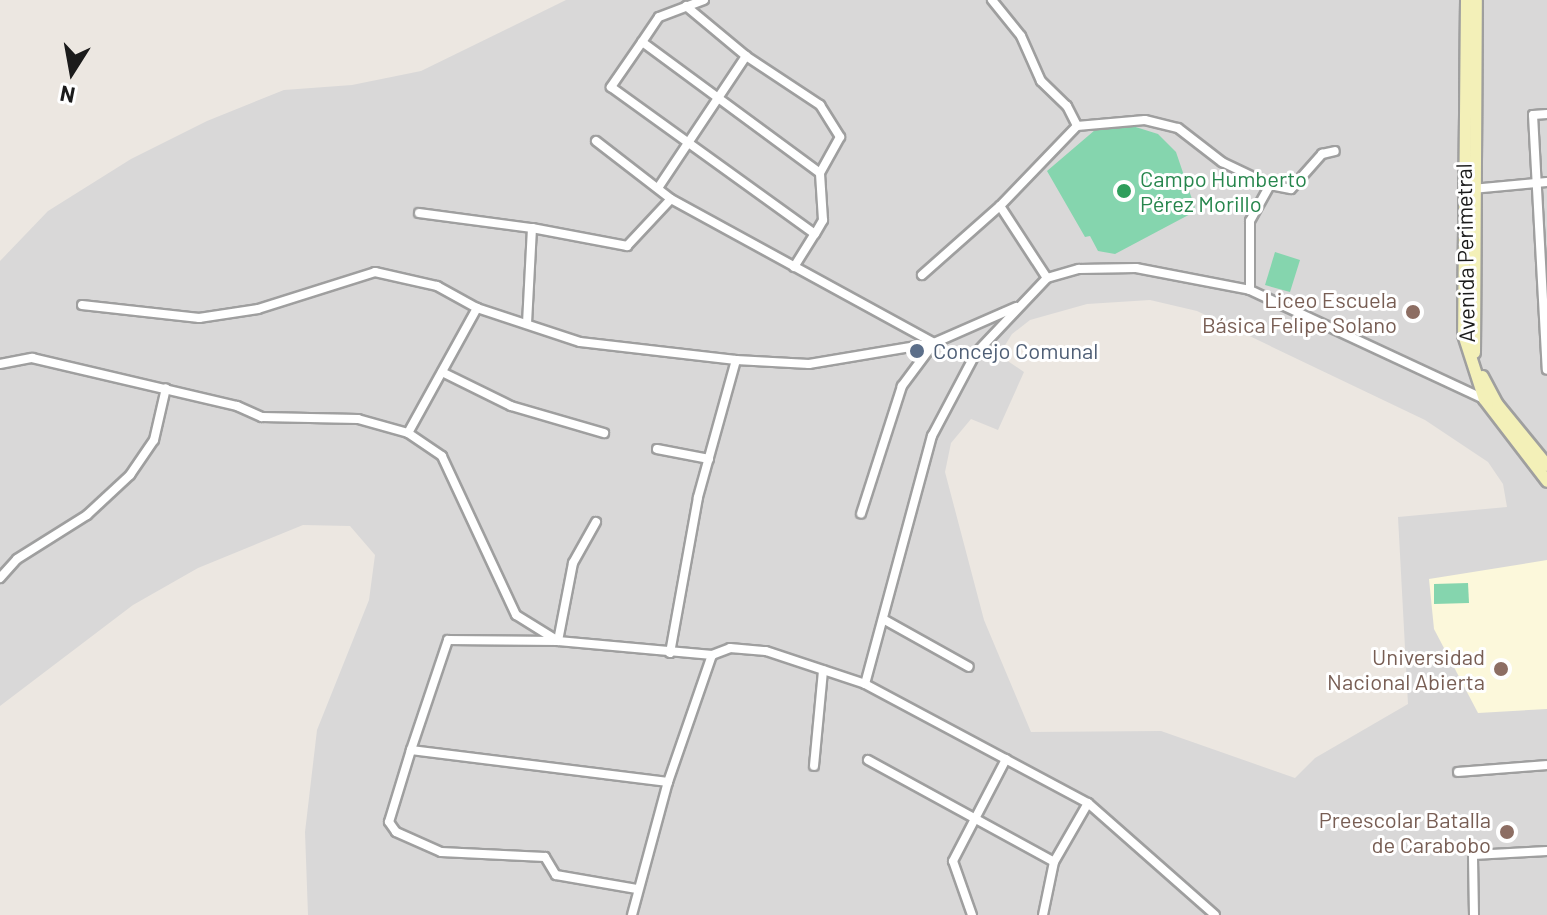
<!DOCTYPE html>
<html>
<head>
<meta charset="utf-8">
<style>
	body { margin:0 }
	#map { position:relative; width:1547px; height:915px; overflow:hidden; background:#ece7e1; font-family:Barlow,sans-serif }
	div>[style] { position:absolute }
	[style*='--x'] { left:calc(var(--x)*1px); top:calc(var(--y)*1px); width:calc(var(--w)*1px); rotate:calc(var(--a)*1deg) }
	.residential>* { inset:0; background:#d9d8d8 }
	.education>* { inset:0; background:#fcf8db }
	.pitch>* { inset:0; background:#85d5ae }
	.roads { filter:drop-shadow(2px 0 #9f9f9f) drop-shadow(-2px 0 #9f9f9f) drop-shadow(0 2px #9f9f9f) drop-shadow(0 -2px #9f9f9f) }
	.minor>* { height:8px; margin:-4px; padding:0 4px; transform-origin:4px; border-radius:4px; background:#fff }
	.secondary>* { height:11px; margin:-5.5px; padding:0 5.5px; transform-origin:5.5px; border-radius:5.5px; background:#f3f0b8 }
	.dots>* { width:22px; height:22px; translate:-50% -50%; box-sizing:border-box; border:4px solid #fff; border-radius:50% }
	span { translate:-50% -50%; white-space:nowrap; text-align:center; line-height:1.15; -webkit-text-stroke:6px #fff; paint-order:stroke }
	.leisure-label { font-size:22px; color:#27864d }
	.left { translate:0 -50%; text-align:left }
	.street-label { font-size:22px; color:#1b1b1b }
	.education-label { font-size:22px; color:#785e54 }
	.right { translate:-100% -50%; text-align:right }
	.service-label { font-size:22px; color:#4e5e75 }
	.north { position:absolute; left:32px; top:32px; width:80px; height:80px; -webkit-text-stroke:6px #fff; paint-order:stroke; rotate:191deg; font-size:22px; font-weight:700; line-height:32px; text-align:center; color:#1b1b1b }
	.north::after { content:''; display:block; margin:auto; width:28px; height:36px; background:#1b1b1b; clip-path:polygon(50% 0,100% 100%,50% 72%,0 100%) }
</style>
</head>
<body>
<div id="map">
	<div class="residential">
		<div style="clip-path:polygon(evenodd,566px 0,1547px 0,1547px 915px,308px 915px,305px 832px,317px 730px,369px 600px,375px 555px,350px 526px,303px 525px,198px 568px,133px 605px,0 706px,0 261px,48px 211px,131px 159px,207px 121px,284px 90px,352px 85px,421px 71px,566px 0,1150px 300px,1197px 311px,1425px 420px,1488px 462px,1503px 484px,1507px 507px,1398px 517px,1408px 704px,1315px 758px,1295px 778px,1161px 731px,1031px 732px,984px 620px,945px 472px,951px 443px,971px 419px,998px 430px,1024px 372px,999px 355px,1012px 334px,1030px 320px,1087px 304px,1150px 300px)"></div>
	</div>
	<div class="education">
		<div style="clip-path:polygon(1547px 560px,1547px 709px,1478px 713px,1434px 629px,1429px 579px)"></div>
	</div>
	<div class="pitch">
		<div style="clip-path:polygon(1126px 124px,1158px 134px,1176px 152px,1196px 211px,1115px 254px,1098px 251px,1090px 236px,1085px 237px,1047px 171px,1095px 130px)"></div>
		<div style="clip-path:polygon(1275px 252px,1300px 260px,1290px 292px,1265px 285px)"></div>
		<div style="clip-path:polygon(1468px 583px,1469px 603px,1434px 604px,1434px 584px)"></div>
	</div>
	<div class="roads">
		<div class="minor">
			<div style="--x:992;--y:0;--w:46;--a:51.1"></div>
			<div style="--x:1021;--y:36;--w:49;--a:66"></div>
			<div style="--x:1041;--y:81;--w:36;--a:44"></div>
			<div style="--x:1067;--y:106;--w:22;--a:63"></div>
			<div style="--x:686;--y:6;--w:78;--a:39.8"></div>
			<div style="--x:746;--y:56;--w:89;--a:33.5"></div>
			<div style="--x:820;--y:105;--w:38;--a:58"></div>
			<div style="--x:840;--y:137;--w:41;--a:119.1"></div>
			<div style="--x:642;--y:42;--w:30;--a:-56"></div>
			<div style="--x:659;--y:17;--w:48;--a:-20.7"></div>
			<div style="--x:1547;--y:114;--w:14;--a:176"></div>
			<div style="--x:1533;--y:115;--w:255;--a:86.9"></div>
			<div style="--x:596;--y:141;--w:95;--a:37.7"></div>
			<div style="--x:1270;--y:185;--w:21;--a:11"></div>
			<div style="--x:1291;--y:189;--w:47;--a:-48.5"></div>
			<div style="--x:1322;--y:154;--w:13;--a:-13"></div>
			<div style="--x:658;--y:188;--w:159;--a:-56.3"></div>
			<div style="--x:1472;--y:189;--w:75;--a:-5.3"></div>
			<div style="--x:419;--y:213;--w:114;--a:7.6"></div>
			<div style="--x:532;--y:228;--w:96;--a:93"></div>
			<div style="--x:532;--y:228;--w:97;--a:10.7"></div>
			<div style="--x:627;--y:246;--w:64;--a:-46.9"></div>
			<div style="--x:671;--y:199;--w:300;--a:28.7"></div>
			<div style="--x:934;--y:343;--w:90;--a:-23.7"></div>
			<div style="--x:794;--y:267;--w:39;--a:-58"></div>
			<div style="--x:815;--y:234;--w:16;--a:-60"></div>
			<div style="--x:823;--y:220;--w:47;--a:-93.7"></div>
			<div style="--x:820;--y:173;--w:221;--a:-143.6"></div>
			<div style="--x:642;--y:42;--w:55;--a:124.6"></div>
			<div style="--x:611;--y:87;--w:251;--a:35.8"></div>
			<div style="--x:922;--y:275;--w:104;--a:-41.5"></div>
			<div style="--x:1047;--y:278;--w:86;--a:-123.1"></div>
			<div style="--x:1000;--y:206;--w:111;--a:-46.1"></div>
			<div style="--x:1077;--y:126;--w:68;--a:-5"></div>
			<div style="--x:1145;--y:120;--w:34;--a:14"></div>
			<div style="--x:1178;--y:128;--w:56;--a:37.7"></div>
			<div style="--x:1222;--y:162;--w:53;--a:25.6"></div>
			<div style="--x:1270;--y:185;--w:41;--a:119.1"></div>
			<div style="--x:1250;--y:221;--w:69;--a:90"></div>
			<div style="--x:82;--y:305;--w:118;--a:6.3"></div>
			<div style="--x:199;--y:318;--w:60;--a:-8.7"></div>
			<div style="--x:258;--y:309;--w:123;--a:-17.5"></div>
			<div style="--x:375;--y:272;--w:64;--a:12.7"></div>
			<div style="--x:437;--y:286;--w:46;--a:28.8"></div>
			<div style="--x:0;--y:364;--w:33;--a:-11"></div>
			<div style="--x:32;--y:358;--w:211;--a:13.2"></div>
			<div style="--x:237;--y:406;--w:27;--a:24"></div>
			<div style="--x:262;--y:417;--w:96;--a:1.2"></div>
			<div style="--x:358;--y:419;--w:52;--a:15.6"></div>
			<div style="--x:442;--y:372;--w:77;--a:26.2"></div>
			<div style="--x:511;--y:406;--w:97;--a:16.2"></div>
			<div style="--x:657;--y:449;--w:53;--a:10.9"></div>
			<div style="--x:596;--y:522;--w:47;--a:119.3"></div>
			<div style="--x:573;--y:563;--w:79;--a:100.9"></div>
			<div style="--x:558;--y:641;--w:49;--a:-148.2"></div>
			<div style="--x:516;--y:615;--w:175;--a:-115"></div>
			<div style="--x:442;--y:456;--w:41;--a:-145.9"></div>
			<div style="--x:408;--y:433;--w:143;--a:-61.1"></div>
			<div style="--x:477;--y:308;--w:108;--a:18.3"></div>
			<div style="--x:580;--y:342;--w:157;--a:6.6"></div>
			<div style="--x:736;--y:360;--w:73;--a:3.1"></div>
			<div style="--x:809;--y:364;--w:127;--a:-9.5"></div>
			<div style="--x:934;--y:343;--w:54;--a:126.7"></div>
			<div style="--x:902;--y:386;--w:134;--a:107.8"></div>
			<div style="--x:0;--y:578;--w:25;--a:-48"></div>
			<div style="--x:17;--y:559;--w:83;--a:-32.2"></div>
			<div style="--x:87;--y:515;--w:59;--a:-42.9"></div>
			<div style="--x:130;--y:475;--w:42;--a:-55.6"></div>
			<div style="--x:154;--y:440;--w:53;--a:-77"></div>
			<div style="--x:883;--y:619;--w:98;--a:29.2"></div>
			<div style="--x:670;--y:653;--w:158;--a:-79.8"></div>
			<div style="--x:698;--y:497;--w:142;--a:-74.5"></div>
			<div style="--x:865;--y:684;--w:257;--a:-74.9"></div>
			<div style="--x:932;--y:436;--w:94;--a:-62.1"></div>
			<div style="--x:976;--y:353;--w:103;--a:-46.6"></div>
			<div style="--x:1047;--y:278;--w:33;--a:-16"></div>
			<div style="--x:1079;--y:269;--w:57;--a:-1"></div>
			<div style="--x:1136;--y:268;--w:116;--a:10.9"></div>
			<div style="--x:1250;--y:290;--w:258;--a:25"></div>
			<div style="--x:411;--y:750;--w:75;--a:107"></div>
			<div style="--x:389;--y:822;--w:12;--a:55"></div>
			<div style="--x:396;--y:832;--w:49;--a:24"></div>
			<div style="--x:441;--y:852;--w:104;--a:2.8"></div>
			<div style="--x:545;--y:857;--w:21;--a:59"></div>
			<div style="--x:556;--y:875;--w:82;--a:9.8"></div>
			<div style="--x:868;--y:760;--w:212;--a:28.7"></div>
			<div style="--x:814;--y:766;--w:96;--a:-84.6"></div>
			<div style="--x:1458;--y:772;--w:89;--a:-4.5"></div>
			<div style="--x:668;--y:782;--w:259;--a:-172.9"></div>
			<div style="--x:411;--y:750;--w:116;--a:-71.4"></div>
			<div style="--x:448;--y:640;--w:110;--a:0.5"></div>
			<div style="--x:558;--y:641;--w:155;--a:5.2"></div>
			<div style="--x:632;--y:915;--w:138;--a:-74.9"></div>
			<div style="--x:668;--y:782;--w:134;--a:-70.9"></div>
			<div style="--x:712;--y:655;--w:19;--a:-21"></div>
			<div style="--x:730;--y:648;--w:36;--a:5"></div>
			<div style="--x:766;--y:651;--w:104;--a:18.4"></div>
			<div style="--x:865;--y:684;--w:253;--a:28.1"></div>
			<div style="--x:1088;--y:803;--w:169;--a:41.4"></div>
			<div style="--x:972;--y:915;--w:57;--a:-109.4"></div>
			<div style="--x:953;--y:861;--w:115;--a:-62.5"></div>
			<div style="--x:1043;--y:915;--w:54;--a:-78.3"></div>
			<div style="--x:1054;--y:862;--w:68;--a:-60"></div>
			<div style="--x:1474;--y:915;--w:60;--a:-91"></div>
			<div style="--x:1473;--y:855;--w:74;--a:-3.1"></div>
		</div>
		<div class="secondary">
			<div style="--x:1466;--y:0;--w:334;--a:90.5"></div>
			<div style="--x:1463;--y:334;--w:68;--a:72.1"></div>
			<div style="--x:1484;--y:399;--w:103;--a:52.5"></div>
			<div style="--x:1474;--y:352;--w:352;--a:-89.7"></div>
			<div style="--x:1482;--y:376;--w:32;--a:62"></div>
			<div style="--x:1497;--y:404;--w:79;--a:50.7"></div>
		</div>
	</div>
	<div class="dots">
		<div style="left:1124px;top:191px;background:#2e9e5b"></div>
		<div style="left:1413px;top:312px;background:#8d6e63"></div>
		<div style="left:917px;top:351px;background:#5c6f8a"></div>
		<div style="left:1501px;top:669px;background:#8d6e63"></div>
		<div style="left:1507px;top:832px;background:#8d6e63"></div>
	</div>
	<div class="leisure-label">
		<span class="left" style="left:1140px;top:191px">Campo Humberto<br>Pérez Morillo</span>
	</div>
	<div class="street-label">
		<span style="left:1465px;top:253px;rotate:-91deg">Avenida Perimetral</span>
	</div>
	<div class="education-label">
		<span class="right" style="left:1397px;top:312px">Liceo Escuela<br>Básica Felipe Solano</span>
		<span class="right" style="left:1485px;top:669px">Universidad<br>Nacional Abierta</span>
		<span class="right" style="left:1491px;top:832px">Preescolar Batalla<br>de Carabobo</span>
	</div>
	<div class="service-label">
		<span class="left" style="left:933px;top:351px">Concejo Comunal</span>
	</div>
	<div class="north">N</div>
</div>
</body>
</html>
